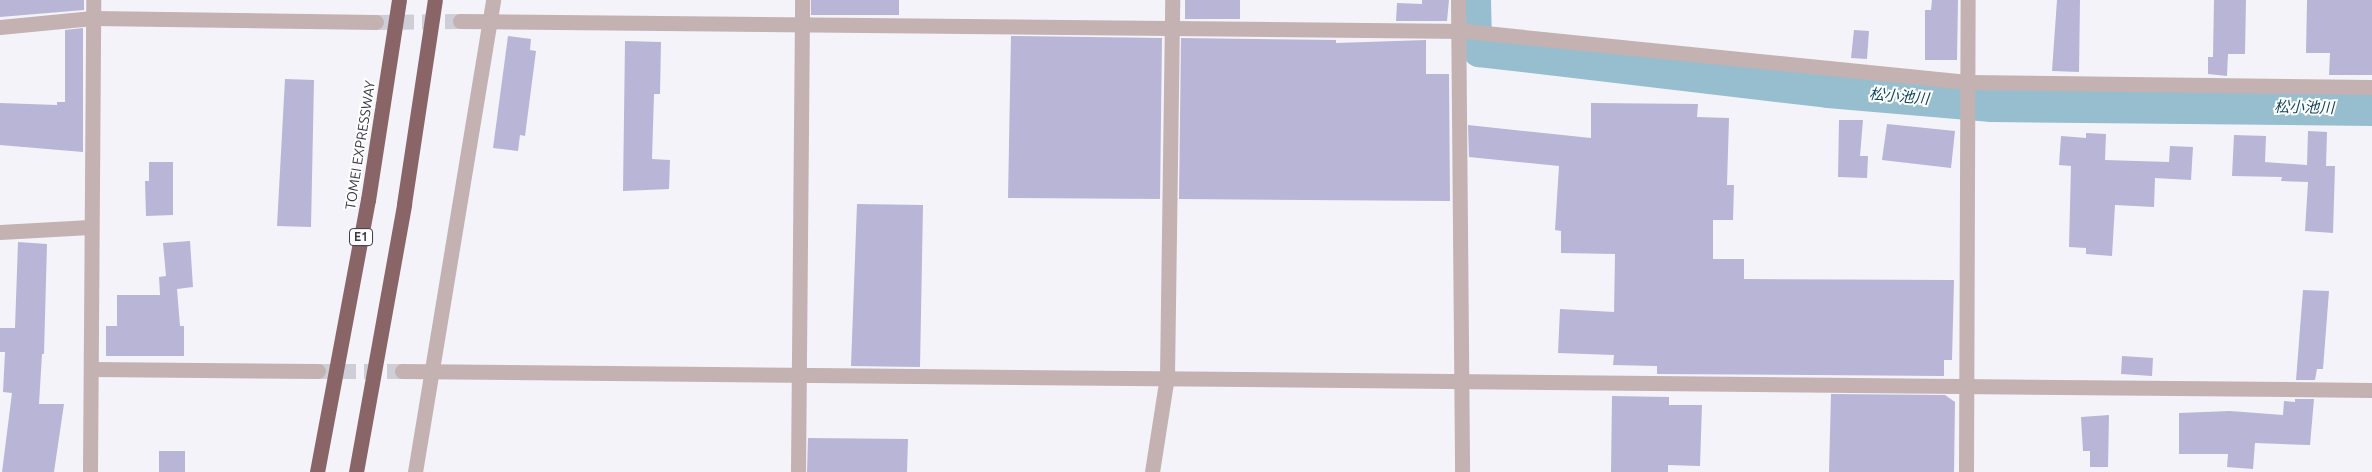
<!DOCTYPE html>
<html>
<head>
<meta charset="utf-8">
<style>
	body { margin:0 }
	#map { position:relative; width:2372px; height:472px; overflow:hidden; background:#f4f3fa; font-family:Ubuntu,"Noto Sans JP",sans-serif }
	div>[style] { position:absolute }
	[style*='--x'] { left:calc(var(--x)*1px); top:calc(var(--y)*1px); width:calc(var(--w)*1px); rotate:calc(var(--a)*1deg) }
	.river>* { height:35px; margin:-17.5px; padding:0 17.5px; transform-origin:17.5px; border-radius:17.5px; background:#97becf }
	.building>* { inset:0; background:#b9b5d6 }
	.minor-tunnel>* { height:15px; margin-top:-7.5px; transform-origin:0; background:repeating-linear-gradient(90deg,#cfced6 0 15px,transparent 0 23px) }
	.minor>* { height:15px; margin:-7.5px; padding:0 7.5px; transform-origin:7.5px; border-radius:7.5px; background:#c4b1b2 }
	.highway>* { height:15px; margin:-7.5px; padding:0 7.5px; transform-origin:7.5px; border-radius:7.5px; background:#896568 }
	span { translate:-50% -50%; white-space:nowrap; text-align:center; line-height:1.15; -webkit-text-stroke:4px #fff; paint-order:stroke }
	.shield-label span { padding:1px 4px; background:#fff; border:1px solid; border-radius:4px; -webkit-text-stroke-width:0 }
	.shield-label { font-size:12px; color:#3a3946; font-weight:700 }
	.street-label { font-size:14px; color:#3a3946 }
	.water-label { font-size:15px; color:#114559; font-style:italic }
</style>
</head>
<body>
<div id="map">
	<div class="river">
		<div style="--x:1473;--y:0;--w:42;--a:88.6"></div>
		<div style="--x:1474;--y:42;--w:9;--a:54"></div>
		<div style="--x:1479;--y:49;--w:351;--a:6.7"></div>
		<div style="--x:1828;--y:90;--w:164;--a:4.9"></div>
		<div style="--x:1991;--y:104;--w:381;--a:0.6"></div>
	</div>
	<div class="building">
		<div style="clip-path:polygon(0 0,84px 0,84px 10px,0 17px)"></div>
		<div style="clip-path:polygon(811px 0,899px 0,899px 15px,811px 15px)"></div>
		<div style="clip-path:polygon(1185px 0,1240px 0,1240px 19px,1185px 19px)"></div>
		<div style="clip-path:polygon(1422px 0,1449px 0,1447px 21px,1396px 21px,1397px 3px,1422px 4px)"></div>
		<div style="clip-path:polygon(1932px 0,1958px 0,1957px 60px,1925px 60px,1925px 10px,1931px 10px)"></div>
		<div style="clip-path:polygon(2057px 0,2080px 0,2079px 72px,2052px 71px)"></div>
		<div style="clip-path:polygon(2214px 0,2246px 0,2245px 54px,2228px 54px,2227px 76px,2208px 74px,2208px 57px,2213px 57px)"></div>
		<div style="clip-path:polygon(2307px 0,2372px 0,2372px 75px,2329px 75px,2330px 53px,2306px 53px)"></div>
		<div style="clip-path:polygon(83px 28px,83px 152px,0 145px,0 103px,57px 105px,57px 102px,65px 102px,65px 30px)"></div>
		<div style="clip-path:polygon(1854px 30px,1869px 31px,1867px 59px,1851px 58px)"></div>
		<div style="clip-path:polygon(508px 36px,531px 39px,530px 50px,536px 51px,525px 136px,520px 135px,518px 151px,493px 148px)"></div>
		<div style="clip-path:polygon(1011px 36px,1162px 38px,1160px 199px,1008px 198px)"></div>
		<div style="clip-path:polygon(1181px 38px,1336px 40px,1336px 43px,1426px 40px,1426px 74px,1449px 74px,1450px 201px,1179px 199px)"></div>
		<div style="clip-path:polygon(625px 41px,661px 42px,660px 94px,654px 94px,652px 159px,670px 160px,669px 189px,623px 191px)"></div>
		<div style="clip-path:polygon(285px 79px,314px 80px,311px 227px,277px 226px)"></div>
		<div style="clip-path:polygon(1591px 103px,1698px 104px,1697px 117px,1729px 118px,1727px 185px,1734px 185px,1733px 220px,1713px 220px,1713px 259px,1744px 259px,1744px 279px,1954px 280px,1952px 360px,1944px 360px,1944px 376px,1657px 374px,1657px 366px,1613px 365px,1614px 355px,1558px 353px,1560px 309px,1614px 312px,1615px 254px,1561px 253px,1561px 231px,1555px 230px,1559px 166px,1469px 157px,1468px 125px,1591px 138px)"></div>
		<div style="clip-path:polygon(1839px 120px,1863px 120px,1860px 156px,1868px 156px,1867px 178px,1838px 177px)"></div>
		<div style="clip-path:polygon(1887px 124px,1955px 131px,1951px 168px,1882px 160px)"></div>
		<div style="clip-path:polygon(2308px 131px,2327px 132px,2326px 166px,2335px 166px,2333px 233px,2305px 231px,2308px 182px,2281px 181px,2282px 177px,2232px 176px,2234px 135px,2266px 136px,2265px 162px,2307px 165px)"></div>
		<div style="clip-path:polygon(2086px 133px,2106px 134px,2105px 160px,2169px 162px,2170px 146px,2193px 147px,2191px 180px,2155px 178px,2154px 207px,2115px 205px,2112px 256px,2086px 254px,2086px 248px,2069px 247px,2071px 166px,2059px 165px,2061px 136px,2086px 138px)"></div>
		<div style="clip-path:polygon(149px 162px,173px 162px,173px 215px,146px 216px,145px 181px,149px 181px)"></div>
		<div style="clip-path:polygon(857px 204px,923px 205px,920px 367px,851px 366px)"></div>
		<div style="clip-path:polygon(190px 241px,193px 287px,177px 289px,180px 326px,184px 326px,184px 356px,106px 356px,106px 326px,117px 326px,117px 295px,160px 295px,159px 277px,166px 276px,163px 243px)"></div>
		<div style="clip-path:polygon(18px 242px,47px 244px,44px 354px,42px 354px,39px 404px,64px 404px,54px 472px,2px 472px,12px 393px,3px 392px,5px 352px,0 352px,0 328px,15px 328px)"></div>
		<div style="clip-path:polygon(2303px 290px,2329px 291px,2323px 369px,2317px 369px,2315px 380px,2296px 380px)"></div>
		<div style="clip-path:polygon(2122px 356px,2153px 358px,2152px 376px,2121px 374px)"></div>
		<div style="clip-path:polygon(1831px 394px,1945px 395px,1955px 402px,1954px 472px,1829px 472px)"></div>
		<div style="clip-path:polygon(1612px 396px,1669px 397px,1669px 405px,1702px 405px,1700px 466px,1668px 465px,1668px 472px,1611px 472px)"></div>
		<div style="clip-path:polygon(2295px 399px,2314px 399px,2310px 445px,2255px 443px,2253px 469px,2227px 467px,2228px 454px,2179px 454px,2179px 413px,2230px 411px,2283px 415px,2284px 401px,2295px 402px)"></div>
		<div style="clip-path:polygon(2109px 415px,2108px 467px,2090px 467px,2090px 451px,2083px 451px,2081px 417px)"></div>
		<div style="clip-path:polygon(808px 438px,908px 439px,907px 472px,807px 472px)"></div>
		<div style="clip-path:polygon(159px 451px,185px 451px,185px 472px,159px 472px)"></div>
	</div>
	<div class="minor-tunnel">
		<div style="--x:376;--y:22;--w:84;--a:-0.7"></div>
		<div style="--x:318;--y:371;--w:84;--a:0"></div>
	</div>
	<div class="minor">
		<div style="--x:1458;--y:0;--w:472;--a:89.5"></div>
		<div style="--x:460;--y:21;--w:1005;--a:0.57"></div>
		<div style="--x:1465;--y:31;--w:505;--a:5.8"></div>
		<div style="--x:1967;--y:82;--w:405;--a:0.7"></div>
		<div style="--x:0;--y:27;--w:93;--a:-5.5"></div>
		<div style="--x:93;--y:18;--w:283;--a:0.8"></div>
		<div style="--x:0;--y:232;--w:90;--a:-3.2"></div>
		<div style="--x:91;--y:369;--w:227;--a:0.5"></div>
		<div style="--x:402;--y:371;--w:1970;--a:0.55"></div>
		<div style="--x:90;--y:472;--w:472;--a:-89.6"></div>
		<div style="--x:415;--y:472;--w:478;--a:-80.6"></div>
		<div style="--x:798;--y:472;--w:472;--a:-89.5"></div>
		<div style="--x:1152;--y:472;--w:97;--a:-81.1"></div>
		<div style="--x:1167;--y:376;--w:376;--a:-89.2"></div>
		<div style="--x:1966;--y:472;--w:472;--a:-89.8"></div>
	</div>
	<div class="highway">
		<div style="--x:317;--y:472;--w:277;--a:-79.4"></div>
		<div style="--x:368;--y:200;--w:202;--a:-81.2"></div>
		<div style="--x:356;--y:472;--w:272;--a:-79.8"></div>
		<div style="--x:404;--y:204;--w:206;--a:-81.4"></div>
	</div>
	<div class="shield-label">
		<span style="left:361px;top:237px">E1</span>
	</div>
	<div class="street-label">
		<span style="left:360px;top:145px;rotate:-81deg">TOMEI EXPRESSWAY</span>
	</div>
	<div class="water-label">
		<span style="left:1899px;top:96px;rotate:5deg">松小池川</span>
		<span style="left:2304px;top:107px;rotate:1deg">松小池川</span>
	</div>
</div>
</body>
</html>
